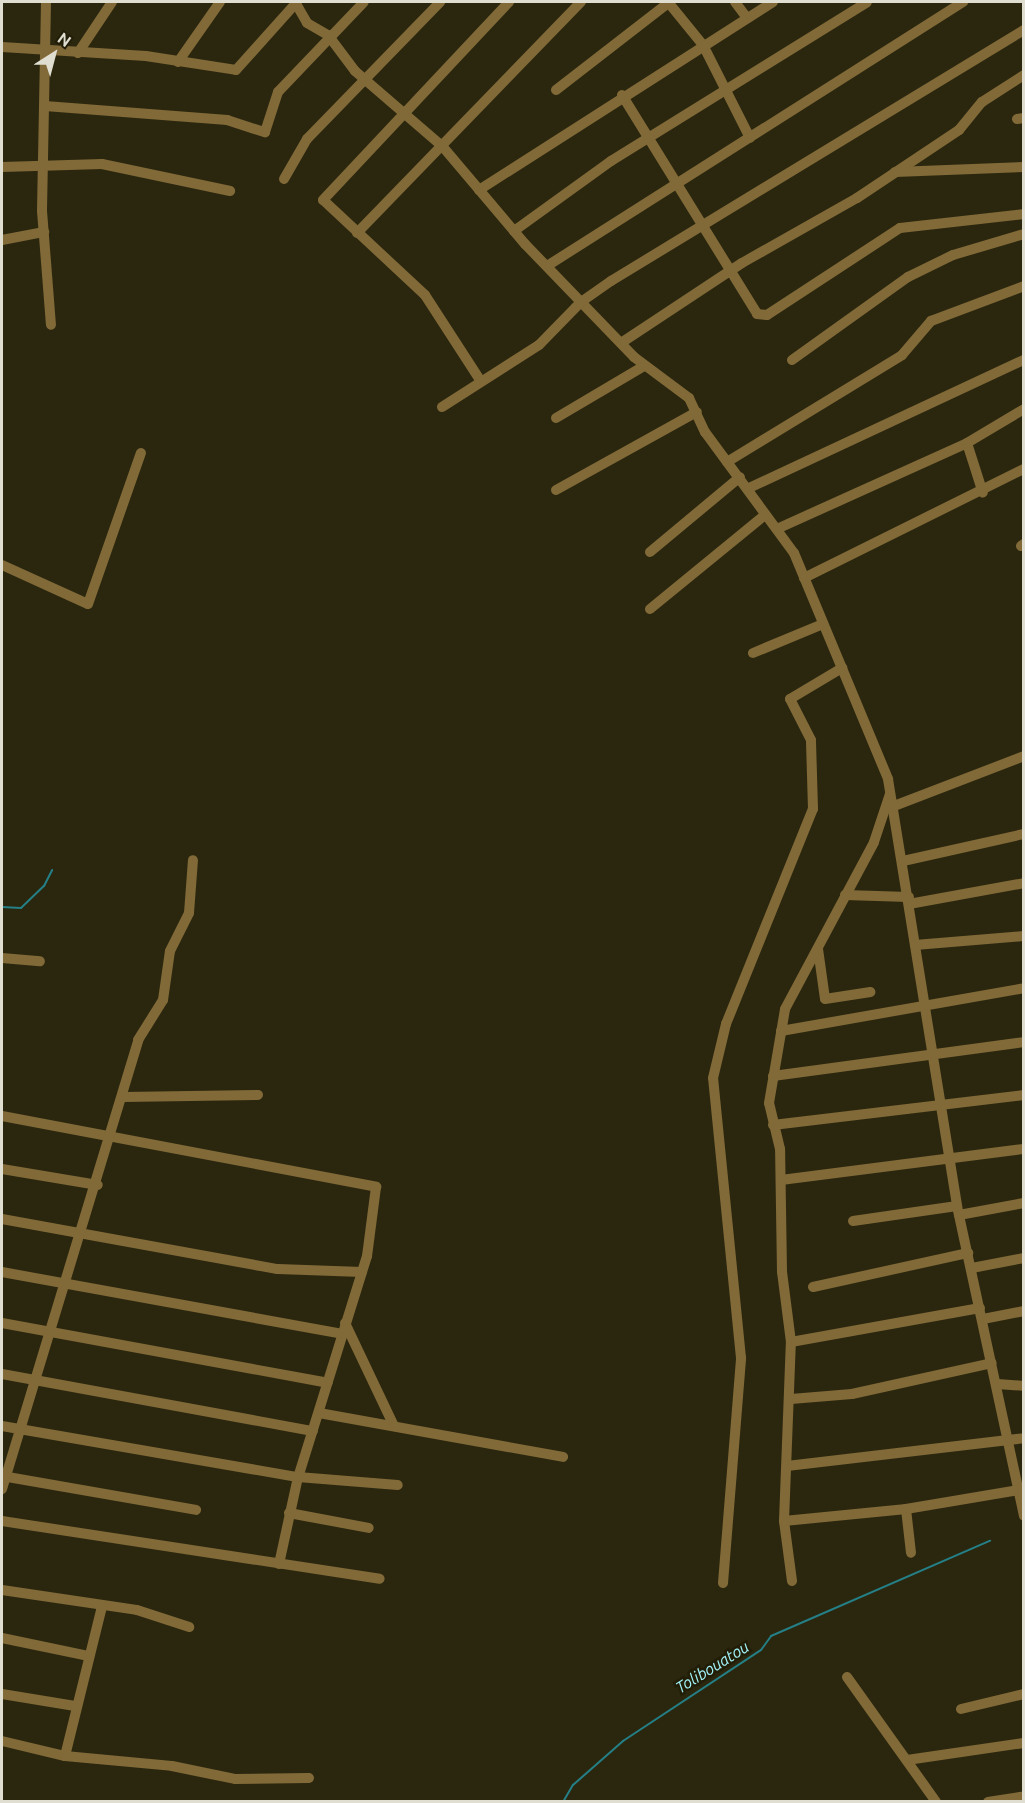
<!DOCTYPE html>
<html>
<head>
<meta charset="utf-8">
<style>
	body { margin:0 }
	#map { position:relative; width:1025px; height:1803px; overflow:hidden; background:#2b270f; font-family:Ubuntu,sans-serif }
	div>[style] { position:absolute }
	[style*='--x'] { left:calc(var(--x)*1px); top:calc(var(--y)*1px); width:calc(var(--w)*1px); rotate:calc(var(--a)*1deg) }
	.stream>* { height:2px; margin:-1px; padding:0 1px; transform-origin:1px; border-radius:1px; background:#247f86 }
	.minor>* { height:10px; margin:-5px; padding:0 5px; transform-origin:5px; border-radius:5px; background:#816a38 }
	span { translate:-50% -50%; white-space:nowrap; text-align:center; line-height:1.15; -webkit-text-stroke:5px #221d06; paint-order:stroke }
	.water-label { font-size:16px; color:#a2f4fa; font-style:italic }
	.frame { position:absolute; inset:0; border:3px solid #e0ded0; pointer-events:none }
	.north { position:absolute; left:24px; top:24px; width:60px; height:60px; -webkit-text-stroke:4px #221d06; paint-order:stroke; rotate:36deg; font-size:16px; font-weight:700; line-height:24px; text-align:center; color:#e0ded0 }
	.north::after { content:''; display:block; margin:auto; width:21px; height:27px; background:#e0ded0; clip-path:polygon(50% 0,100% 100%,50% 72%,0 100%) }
</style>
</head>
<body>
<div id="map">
	<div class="stream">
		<div style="--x:2;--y:907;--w:19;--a:3"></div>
		<div style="--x:21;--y:908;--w:32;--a:-44"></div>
		<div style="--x:44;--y:886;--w:18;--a:-63"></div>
		<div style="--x:563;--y:1802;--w:20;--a:-60"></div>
		<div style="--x:573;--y:1785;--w:67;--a:-41.3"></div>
		<div style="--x:623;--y:1741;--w:165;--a:-33.4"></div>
		<div style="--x:761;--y:1650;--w:17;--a:-54"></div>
		<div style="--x:771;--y:1636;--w:239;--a:-23.5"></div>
	</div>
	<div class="minor">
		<div style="--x:46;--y:2;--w:209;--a:91.1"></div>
		<div style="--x:42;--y:211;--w:114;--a:85.5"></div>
		<div style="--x:295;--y:2;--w:24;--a:60"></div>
		<div style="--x:307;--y:23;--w:24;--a:30"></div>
		<div style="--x:328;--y:35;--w:45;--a:53.1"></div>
		<div style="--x:355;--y:71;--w:116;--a:40.8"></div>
		<div style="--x:443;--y:147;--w:127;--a:49.8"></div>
		<div style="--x:525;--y:244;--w:157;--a:46"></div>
		<div style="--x:634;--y:357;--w:69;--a:36.7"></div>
		<div style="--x:689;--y:398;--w:38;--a:65"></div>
		<div style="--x:705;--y:432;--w:150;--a:53.7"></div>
		<div style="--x:794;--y:553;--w:245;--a:67.4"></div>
		<div style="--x:888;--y:779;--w:433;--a:80.8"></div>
		<div style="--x:957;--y:1206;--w:317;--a:77.8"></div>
		<div style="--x:668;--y:2;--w:55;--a:50.9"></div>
		<div style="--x:703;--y:45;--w:104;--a:63.2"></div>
		<div style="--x:735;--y:2;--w:20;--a:53"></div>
		<div style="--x:2;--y:47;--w:144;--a:3.6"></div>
		<div style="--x:146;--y:56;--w:91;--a:8.8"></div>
		<div style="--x:236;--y:70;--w:91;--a:-48.1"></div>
		<div style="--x:78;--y:53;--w:61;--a:-56.3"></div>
		<div style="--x:178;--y:62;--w:73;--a:-55"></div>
		<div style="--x:556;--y:90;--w:142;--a:-37.8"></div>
		<div style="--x:622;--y:95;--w:257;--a:58.3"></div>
		<div style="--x:757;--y:314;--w:10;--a:6"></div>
		<div style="--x:767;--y:315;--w:159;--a:-33.2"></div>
		<div style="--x:900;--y:228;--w:125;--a:-6.4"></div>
		<div style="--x:45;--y:106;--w:183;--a:4.4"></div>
		<div style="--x:227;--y:120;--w:40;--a:18"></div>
		<div style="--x:265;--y:132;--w:42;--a:-72"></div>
		<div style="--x:278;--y:92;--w:124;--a:-46.3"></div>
		<div style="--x:1017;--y:119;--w:7;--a:-8"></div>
		<div style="--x:2;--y:167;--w:100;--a:-1.7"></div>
		<div style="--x:102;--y:164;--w:131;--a:11.9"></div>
		<div style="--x:895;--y:172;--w:129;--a:-2.2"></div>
		<div style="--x:284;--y:179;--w:46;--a:-60.1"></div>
		<div style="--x:307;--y:139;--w:191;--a:-45.8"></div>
		<div style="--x:479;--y:190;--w:349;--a:-32.6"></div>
		<div style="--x:514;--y:231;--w:120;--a:-35.8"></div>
		<div style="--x:611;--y:161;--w:301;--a:-31.8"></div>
		<div style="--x:357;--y:233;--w:322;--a:-45.9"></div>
		<div style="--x:2;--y:240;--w:43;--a:-10.8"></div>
		<div style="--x:547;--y:266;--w:493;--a:-32.4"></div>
		<div style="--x:621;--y:343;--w:145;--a:-33.5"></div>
		<div style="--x:742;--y:263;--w:132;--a:-29.5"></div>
		<div style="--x:857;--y:198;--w:123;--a:-33.7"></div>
		<div style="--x:959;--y:130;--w:36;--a:-51"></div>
		<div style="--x:982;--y:102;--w:50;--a:-32.7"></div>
		<div style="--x:792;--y:360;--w:143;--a:-35.6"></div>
		<div style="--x:908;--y:277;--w:50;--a:-26.1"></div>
		<div style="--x:953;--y:255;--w:74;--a:-16.5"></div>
		<div style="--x:480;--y:380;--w:101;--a:-122.9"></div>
		<div style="--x:425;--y:295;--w:139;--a:-137"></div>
		<div style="--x:323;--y:200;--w:272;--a:-46.8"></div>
		<div style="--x:442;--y:407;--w:115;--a:-32.6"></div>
		<div style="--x:539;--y:345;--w:60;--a:-45.7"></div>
		<div style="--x:581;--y:302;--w:37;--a:-35"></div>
		<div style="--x:611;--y:281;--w:483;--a:-31.3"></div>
		<div style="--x:556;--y:418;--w:102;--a:-30.6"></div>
		<div style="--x:967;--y:443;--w:52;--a:72.3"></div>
		<div style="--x:727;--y:462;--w:205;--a:-31.4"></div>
		<div style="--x:902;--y:355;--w:45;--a:-49.5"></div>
		<div style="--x:931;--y:321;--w:99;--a:-20.6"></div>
		<div style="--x:749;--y:488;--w:303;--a:-25"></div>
		<div style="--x:556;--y:490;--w:161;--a:-29"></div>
		<div style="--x:779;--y:528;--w:206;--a:-24.3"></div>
		<div style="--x:967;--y:443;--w:66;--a:-30.8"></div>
		<div style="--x:1021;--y:546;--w:4;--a:-34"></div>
		<div style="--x:650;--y:552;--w:117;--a:-39.8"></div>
		<div style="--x:2;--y:565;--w:94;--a:24.4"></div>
		<div style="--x:88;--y:604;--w:160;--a:-70.7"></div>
		<div style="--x:804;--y:578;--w:246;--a:-26.4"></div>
		<div style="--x:650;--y:609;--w:149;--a:-39.3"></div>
		<div style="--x:753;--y:653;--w:76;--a:-22.5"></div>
		<div style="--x:894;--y:806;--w:139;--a:-21"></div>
		<div style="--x:903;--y:861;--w:124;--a:-12.6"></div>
		<div style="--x:845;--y:895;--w:64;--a:1.8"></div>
		<div style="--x:909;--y:904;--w:117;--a:-10.3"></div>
		<div style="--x:915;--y:945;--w:109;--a:-4.7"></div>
		<div style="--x:818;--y:949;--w:50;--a:82"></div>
		<div style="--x:825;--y:999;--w:46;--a:-8.8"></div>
		<div style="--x:2;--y:958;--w:38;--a:5"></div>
		<div style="--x:781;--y:1031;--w:247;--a:-10"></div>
		<div style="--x:773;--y:1076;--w:253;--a:-7.7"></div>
		<div style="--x:124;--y:1097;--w:134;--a:-0.9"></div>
		<div style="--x:2;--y:1116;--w:381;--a:10.7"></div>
		<div style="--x:376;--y:1187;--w:70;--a:97.4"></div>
		<div style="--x:367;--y:1256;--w:232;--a:107.3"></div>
		<div style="--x:298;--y:1477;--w:89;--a:102.3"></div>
		<div style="--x:773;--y:1125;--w:253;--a:-6.8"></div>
		<div style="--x:2;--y:1169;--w:97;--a:9.5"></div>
		<div style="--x:781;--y:1180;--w:245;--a:-7.3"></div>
		<div style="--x:959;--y:1215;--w:66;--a:-10.5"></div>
		<div style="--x:2;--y:1219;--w:280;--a:10.3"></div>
		<div style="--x:278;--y:1269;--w:84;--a:2"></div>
		<div style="--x:853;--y:1221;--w:105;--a:-8.2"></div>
		<div style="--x:972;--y:1268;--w:53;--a:-10.9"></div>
		<div style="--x:2;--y:1272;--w:346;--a:10.3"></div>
		<div style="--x:813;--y:1287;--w:159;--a:-12.4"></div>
		<div style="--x:983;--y:1319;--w:42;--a:-11"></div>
		<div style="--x:2;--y:1323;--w:331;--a:10.4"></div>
		<div style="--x:345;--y:1323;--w:114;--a:64.6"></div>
		<div style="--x:791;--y:1342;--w:192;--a:-10.2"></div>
		<div style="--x:2;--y:1374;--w:316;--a:10.4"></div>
		<div style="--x:997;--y:1384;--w:27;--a:4"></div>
		<div style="--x:791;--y:1399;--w:61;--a:-4.7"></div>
		<div style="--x:852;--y:1394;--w:143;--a:-12.5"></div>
		<div style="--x:319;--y:1413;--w:248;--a:10.2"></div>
		<div style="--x:2;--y:1426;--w:300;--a:9.8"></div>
		<div style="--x:298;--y:1477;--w:100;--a:4.6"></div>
		<div style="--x:787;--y:1466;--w:239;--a:-6.7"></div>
		<div style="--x:2;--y:1476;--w:197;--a:9.9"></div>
		<div style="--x:2;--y:1489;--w:469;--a:-73.1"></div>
		<div style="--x:138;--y:1040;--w:47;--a:-58"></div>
		<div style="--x:163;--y:1000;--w:49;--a:-81.9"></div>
		<div style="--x:170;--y:951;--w:42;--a:-63.4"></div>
		<div style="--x:189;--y:913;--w:53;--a:-85.7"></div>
		<div style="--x:906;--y:1509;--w:44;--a:83.5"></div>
		<div style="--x:289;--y:1513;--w:81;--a:10.6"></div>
		<div style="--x:2;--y:1521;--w:382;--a:8.7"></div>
		<div style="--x:784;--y:1521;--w:123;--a:-5.6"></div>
		<div style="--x:906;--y:1509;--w:120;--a:-9.6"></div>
		<div style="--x:792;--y:1581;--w:61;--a:-97.6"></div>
		<div style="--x:784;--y:1521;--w:179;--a:-87.8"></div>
		<div style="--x:791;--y:1342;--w:71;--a:-97.3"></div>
		<div style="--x:782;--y:1272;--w:123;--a:-90.9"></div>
		<div style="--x:780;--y:1149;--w:47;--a:-103.4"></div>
		<div style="--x:769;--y:1103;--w:95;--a:-80.3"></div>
		<div style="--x:785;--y:1009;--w:189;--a:-61.9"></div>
		<div style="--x:874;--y:842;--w:51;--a:-71.6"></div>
		<div style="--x:723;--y:1583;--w:226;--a:-85.4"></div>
		<div style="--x:741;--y:1358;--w:281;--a:-95.7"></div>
		<div style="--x:713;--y:1078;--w:56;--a:-76.5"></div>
		<div style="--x:726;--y:1024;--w:232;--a:-68"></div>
		<div style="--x:813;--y:809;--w:69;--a:-91.7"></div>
		<div style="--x:811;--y:740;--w:46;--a:-117.1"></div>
		<div style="--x:790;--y:699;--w:61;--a:-30.8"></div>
		<div style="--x:2;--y:1590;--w:136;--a:8.4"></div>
		<div style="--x:137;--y:1610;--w:55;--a:18.1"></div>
		<div style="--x:2;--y:1638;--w:89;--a:11.7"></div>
		<div style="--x:847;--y:1677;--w:153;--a:54.5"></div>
		<div style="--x:2;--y:1694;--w:74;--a:9.3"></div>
		<div style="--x:961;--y:1709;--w:65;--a:-13.4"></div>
		<div style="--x:2;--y:1741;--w:65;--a:13.4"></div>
		<div style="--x:65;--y:1756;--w:107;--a:5.3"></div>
		<div style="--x:172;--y:1766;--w:64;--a:11.7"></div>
		<div style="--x:235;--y:1779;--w:74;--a:-0.8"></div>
		<div style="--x:65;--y:1756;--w:154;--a:-76.1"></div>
		<div style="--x:907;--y:1760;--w:118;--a:-8.3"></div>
		<div style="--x:988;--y:1802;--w:36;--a:-9"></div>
	</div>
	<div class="water-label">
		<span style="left:712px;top:1667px;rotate:-32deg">Tolibouatou</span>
	</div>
	<div class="frame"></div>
	<div class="north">N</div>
</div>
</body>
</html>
